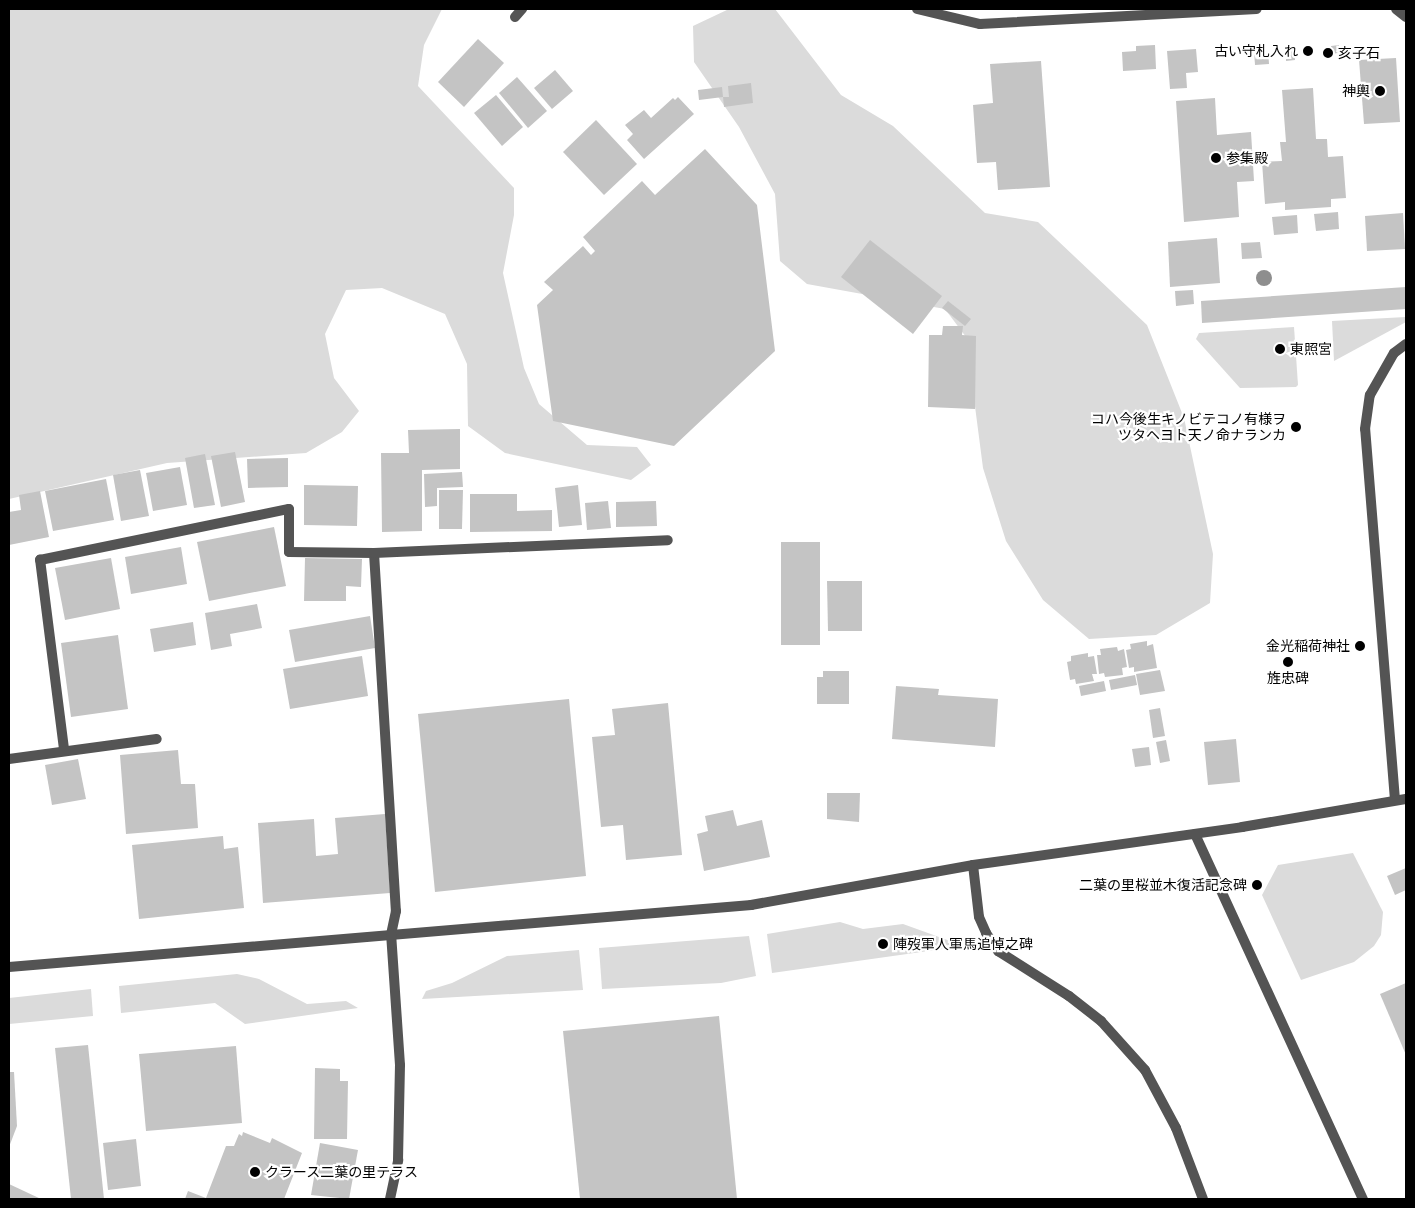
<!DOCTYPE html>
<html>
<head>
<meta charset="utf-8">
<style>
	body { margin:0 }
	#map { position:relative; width:1415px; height:1208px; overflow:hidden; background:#fff; font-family:Quicksand,"Noto Sans JP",sans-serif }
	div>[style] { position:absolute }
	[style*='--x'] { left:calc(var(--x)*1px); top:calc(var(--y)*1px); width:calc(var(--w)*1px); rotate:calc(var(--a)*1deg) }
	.green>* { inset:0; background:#dbdbdb }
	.building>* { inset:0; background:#c4c4c4 }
	.minor>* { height:10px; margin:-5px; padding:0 5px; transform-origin:5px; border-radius:5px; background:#545454 }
	.tertiary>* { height:10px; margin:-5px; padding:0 5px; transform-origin:5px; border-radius:5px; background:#545454 }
	.trees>* { width:16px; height:16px; margin:-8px; border-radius:50%; background:#8e8e8e }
	.dots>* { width:14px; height:14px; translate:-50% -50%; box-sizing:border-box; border:2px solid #fff; border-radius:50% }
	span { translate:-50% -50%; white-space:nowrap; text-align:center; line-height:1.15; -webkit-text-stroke:4.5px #fff; paint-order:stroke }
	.poi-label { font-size:14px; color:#000 }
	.right { translate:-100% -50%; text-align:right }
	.left { translate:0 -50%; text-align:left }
	.frame { position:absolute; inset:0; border:10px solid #000; pointer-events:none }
</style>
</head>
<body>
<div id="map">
	<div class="green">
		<div style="clip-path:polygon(9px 9px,442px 9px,424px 45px,418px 86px,514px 188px,514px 215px,503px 273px,524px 368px,539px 404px,587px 445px,637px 447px,651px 465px,631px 480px,505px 453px,468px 426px,467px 364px,445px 314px,382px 288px,346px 290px,325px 334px,334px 378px,359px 411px,342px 432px,306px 453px,167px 463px,9px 499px)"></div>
		<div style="clip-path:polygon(729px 9px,775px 9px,841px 95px,893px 126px,985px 213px,1038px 222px,1147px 325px,1184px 418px,1213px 554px,1210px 603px,1156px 635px,1089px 639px,1043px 600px,1006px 541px,983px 468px,966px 337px,945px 309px,807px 284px,780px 261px,775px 194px,739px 127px,694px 62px,693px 26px)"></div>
		<div style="clip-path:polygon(1406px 317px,1406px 322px,1334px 361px,1332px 321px)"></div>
		<div style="clip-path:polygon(1294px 327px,1298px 385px,1296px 387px,1240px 388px,1196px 339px,1199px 333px)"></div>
		<div style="clip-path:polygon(1353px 853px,1383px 912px,1381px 935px,1374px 946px,1354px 962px,1301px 980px,1262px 895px,1278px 865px)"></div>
		<div style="clip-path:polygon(840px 922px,863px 929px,903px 924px,964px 946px,772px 973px,767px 934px)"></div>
		<div style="clip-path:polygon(749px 936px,756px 976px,721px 983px,602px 989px,599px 948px)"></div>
		<div style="clip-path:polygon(579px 950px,583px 990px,422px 999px,426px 991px,452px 983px,507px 956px)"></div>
		<div style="clip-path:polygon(237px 974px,259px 979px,307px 1004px,346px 1001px,358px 1008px,245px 1024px,215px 1003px,121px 1013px,119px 986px)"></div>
		<div style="clip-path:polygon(91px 989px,93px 1016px,9px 1024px,9px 998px)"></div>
	</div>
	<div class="building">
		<div style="clip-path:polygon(478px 39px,504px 63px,464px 107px,438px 82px)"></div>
		<div style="clip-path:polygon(1155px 45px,1156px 69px,1123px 71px,1122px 52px,1136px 51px,1136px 46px)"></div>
		<div style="clip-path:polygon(1339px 45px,1339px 53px,1332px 54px,1331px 46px)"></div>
		<div style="clip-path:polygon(1196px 49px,1198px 72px,1186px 73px,1187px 88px,1170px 89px,1167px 51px)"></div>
		<div style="clip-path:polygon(1268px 50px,1269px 64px,1255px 65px,1254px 51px)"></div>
		<div style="clip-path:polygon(1295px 51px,1295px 60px,1286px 61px,1286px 52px)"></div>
		<div style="clip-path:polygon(1396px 58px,1400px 122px,1364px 124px,1359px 60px)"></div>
		<div style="clip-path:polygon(1041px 61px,1050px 187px,998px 190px,996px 162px,977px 163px,973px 105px,993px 103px,990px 64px)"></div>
		<div style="clip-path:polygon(555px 70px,573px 91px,552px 109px,534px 88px)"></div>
		<div style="clip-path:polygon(517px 77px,547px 111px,528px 128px,499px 93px)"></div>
		<div style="clip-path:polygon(751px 83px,753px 103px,724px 107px,723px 97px,729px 97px,728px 86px)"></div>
		<div style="clip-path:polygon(722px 87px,723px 97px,699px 100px,698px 90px)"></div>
		<div style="clip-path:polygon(1313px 88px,1316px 139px,1327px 139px,1328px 157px,1343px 156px,1346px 198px,1331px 199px,1331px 207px,1285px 210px,1285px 202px,1265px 204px,1262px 162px,1282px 161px,1280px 142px,1286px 142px,1282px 90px)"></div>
		<div style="clip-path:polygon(496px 95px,523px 127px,502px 146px,474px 113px)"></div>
		<div style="clip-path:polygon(678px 97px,694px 114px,644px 159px,627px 140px,633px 134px,625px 125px,644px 110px,651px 118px,673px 98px,675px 100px)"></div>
		<div style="clip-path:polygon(1215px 98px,1217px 135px,1251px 132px,1254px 181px,1237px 182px,1239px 217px,1184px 222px,1176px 101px)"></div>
		<div style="clip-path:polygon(596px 120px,637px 164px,604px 195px,563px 152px)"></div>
		<div style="clip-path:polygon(705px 149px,757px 205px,775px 351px,674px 446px,553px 421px,537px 305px,553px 290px,544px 282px,583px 246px,591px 255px,595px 251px,583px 237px,642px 181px,655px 195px)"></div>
		<div style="clip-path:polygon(1338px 212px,1339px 229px,1316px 231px,1314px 214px)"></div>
		<div style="clip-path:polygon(1403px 213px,1405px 249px,1367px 251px,1365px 216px)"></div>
		<div style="clip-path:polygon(1297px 215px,1298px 233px,1274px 235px,1272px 217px)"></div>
		<div style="clip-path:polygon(1217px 238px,1220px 283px,1170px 287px,1168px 242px)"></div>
		<div style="clip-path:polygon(870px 240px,942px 296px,913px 334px,841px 277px)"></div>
		<div style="clip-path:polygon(1260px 242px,1262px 258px,1242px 259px,1241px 243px)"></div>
		<div style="clip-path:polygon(1406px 287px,1406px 309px,1202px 323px,1201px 301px)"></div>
		<div style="clip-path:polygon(1193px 290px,1194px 304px,1176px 306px,1175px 291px)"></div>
		<div style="clip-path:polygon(948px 301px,971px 319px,965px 326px,942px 308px)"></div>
		<div style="clip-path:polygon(943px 326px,963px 326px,962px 335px,976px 336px,975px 409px,928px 407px,929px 335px,942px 335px)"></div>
		<div style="clip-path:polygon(460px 429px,460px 469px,422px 470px,422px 531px,382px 532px,381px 453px,409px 453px,408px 430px)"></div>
		<div style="clip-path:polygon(235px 452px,245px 502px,221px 507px,211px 456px)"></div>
		<div style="clip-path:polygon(205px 454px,215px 505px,194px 508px,185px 458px)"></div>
		<div style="clip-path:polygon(288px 458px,288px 487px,248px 488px,247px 459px)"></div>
		<div style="clip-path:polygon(180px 467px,187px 505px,153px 511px,146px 473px)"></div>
		<div style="clip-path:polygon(140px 470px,149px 516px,121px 521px,113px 475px)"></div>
		<div style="clip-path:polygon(462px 472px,463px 487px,437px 488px,437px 506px,425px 507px,424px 474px)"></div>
		<div style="clip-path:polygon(106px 479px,114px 520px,53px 531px,45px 491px)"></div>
		<div style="clip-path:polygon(304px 485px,358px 486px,357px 526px,304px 525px)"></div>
		<div style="clip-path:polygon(578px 485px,582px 525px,559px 527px,555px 488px)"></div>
		<div style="clip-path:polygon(439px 490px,463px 490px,462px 529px,439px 529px)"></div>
		<div style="clip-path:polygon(40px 491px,49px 537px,9px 545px,9px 512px,21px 510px,19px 495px)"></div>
		<div style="clip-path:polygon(470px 494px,517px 494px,517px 511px,552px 510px,552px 531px,470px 532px)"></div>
		<div style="clip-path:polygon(608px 501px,611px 528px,587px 530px,585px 503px)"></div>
		<div style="clip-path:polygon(656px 501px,657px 526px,616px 527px,616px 502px)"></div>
		<div style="clip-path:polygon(274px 527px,286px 586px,209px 601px,197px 542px)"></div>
		<div style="clip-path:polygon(781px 542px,820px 542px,820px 645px,781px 645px)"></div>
		<div style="clip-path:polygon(181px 547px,187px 584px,131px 594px,125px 557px)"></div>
		<div style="clip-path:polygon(111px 558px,120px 609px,65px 620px,55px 568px)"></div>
		<div style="clip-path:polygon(305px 558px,362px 559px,361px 587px,346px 586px,346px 601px,304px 601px)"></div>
		<div style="clip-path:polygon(827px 581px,862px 581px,862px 631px,828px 631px)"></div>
		<div style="clip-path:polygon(257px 604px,262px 628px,230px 634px,232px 646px,211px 650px,205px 613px)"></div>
		<div style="clip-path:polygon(370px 616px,375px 648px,295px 662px,289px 630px)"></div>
		<div style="clip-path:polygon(193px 622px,196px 645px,154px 652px,150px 629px)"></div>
		<div style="clip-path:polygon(118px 635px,128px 709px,71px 717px,61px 643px)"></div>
		<div style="clip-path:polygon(1147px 641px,1147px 646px,1153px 644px,1157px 668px,1134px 672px,1134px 667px,1129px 668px,1126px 650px,1131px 649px,1130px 644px)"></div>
		<div style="clip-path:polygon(1117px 647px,1118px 651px,1124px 649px,1127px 667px,1122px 668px,1123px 675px,1105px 677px,1104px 673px,1099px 674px,1097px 655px,1101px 655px,1100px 649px)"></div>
		<div style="clip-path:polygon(1088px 653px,1088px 657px,1094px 656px,1097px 674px,1092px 674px,1094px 681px,1076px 684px,1075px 679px,1070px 680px,1067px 662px,1071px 661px,1071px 656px)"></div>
		<div style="clip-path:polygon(362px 656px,368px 696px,290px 709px,283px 669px)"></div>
		<div style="clip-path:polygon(1160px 670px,1165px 691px,1140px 695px,1136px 674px)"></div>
		<div style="clip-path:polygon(823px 671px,849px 671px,849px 704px,817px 704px,817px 677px,823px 677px)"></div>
		<div style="clip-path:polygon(1135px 675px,1137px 685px,1111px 690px,1109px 680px)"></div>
		<div style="clip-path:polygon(1104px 681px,1106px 691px,1081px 696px,1079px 686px)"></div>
		<div style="clip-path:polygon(896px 686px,939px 689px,938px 695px,998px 699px,995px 747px,892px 739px)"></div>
		<div style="clip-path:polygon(569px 699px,586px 876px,435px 892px,418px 714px)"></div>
		<div style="clip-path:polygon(668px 703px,682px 855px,626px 860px,623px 825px,601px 827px,592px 737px,615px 735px,612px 709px)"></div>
		<div style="clip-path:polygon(1160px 708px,1165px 736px,1153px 738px,1149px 710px)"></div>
		<div style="clip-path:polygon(1236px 739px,1240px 782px,1208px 785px,1204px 742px)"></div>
		<div style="clip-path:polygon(1166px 740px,1170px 761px,1160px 763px,1156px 742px)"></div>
		<div style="clip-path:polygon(1149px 747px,1151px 765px,1135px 767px,1132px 749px)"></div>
		<div style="clip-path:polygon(178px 750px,181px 784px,195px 784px,198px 828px,126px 834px,120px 755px)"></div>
		<div style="clip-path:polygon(78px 759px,86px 799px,52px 805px,45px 765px)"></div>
		<div style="clip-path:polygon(827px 793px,860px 793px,859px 822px,827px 819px)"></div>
		<div style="clip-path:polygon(733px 810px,737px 826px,762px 820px,770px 857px,704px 871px,697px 834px,708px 831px,705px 816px)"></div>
		<div style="clip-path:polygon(385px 814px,390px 893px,263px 903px,258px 823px,314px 819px,316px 856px,338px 854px,335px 818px)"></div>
		<div style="clip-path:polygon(223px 836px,224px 849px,238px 847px,244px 908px,139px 919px,132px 845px)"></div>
		<div style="clip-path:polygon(1406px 868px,1406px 890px,1395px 895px,1387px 876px)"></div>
		<div style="clip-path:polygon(1406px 983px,1406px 1055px,1380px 994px)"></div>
		<div style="clip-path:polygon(719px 1016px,737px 1199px,580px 1199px,563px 1031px)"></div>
		<div style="clip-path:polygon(88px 1045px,104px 1199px,71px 1199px,55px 1048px)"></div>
		<div style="clip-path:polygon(236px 1046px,242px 1123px,146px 1131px,139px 1054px)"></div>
		<div style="clip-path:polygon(315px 1068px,340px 1069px,340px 1081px,348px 1081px,347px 1139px,314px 1139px)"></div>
		<div style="clip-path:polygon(9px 1072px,14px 1072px,17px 1126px,9px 1147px)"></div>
		<div style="clip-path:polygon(243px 1132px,270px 1143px,272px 1138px,302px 1153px,284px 1199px,185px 1199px,188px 1191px,206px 1198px,226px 1146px,234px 1146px,239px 1134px,242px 1136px)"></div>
		<div style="clip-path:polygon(136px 1139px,141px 1186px,108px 1190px,103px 1143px)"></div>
		<div style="clip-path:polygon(320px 1143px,358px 1150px,349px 1199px,311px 1195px)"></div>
		<div style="clip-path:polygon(9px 1184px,41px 1199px,9px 1199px)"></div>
	</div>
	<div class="minor">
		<div style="--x:917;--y:9;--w:65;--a:13.4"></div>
		<div style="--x:980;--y:24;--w:277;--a:-3.1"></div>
		<div style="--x:1396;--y:9;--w:13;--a:39"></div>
		<div style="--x:515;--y:17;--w:11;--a:-49"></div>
		<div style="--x:374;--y:553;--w:359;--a:86.5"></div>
		<div style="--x:396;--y:911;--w:24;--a:102"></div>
		<div style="--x:64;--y:749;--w:191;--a:-97.2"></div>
		<div style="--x:40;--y:560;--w:254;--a:-11.6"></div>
		<div style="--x:289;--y:509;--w:43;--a:90"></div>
		<div style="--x:289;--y:552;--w:85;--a:0.7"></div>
		<div style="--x:374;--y:553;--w:294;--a:-2.5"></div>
		<div style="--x:9;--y:759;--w:149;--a:-7.7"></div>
		<div style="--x:1395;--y:800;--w:372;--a:-94.6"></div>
		<div style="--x:1365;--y:429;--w:34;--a:-82"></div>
		<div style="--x:1370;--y:395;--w:48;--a:-60.3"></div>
		<div style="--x:1394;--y:353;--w:15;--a:-37"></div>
		<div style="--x:1195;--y:834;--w:402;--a:65.3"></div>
		<div style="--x:973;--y:865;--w:52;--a:83.4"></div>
		<div style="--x:979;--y:917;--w:17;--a:66"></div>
		<div style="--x:986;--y:933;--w:22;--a:56"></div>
		<div style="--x:998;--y:951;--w:84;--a:32.4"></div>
		<div style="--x:1069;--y:996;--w:41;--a:38"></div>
		<div style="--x:1101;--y:1021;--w:66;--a:48.1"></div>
		<div style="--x:1145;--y:1070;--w:66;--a:61.9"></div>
		<div style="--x:1176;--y:1128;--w:76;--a:69.2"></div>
	</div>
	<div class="tertiary">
		<div style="--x:9;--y:967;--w:745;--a:-4.78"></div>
		<div style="--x:751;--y:905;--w:226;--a:-10.2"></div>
		<div style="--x:973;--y:865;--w:272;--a:-8"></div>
		<div style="--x:1242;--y:827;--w:166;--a:-9.7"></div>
		<div style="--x:390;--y:1199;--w:40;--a:-78"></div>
		<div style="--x:398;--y:1160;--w:95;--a:-88.8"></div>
		<div style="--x:400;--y:1065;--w:131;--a:-93.9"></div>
	</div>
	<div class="trees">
		<div style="left:1264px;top:278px"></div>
	</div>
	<div class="dots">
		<div style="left:1308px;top:51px;background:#000"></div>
		<div style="left:1328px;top:53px;background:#000"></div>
		<div style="left:1380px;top:91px;background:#000"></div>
		<div style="left:1216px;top:158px;background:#000"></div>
		<div style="left:1280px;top:349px;background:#000"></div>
		<div style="left:1296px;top:427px;background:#000"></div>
		<div style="left:1360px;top:646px;background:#000"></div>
		<div style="left:1288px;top:662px;background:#000"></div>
		<div style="left:1257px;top:885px;background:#000"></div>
		<div style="left:883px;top:944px;background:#000"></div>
		<div style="left:255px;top:1172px;background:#000"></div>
	</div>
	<div class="poi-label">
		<span class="right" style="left:1298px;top:51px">古い守札入れ</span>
		<span class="left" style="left:1338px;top:53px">亥子石</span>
		<span class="right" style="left:1370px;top:91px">神輿</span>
		<span class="left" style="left:1226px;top:158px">参集殿</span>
		<span class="left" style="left:1290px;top:349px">東照宮</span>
		<span class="right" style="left:1286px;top:427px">コハ今後生キノビテコノ有様ヲ<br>ツタヘヨト天ノ命ナランカ</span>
		<span class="right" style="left:1350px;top:646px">金光稲荷神社</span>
		<span style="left:1288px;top:678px">旌忠碑</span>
		<span class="right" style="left:1247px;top:885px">二葉の里桜並木復活記念碑</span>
		<span class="left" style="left:893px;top:944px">陣歿軍人軍馬追悼之碑</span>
		<span class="left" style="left:265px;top:1172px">クラース二葉の里テラス</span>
	</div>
	<div class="frame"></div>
</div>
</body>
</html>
